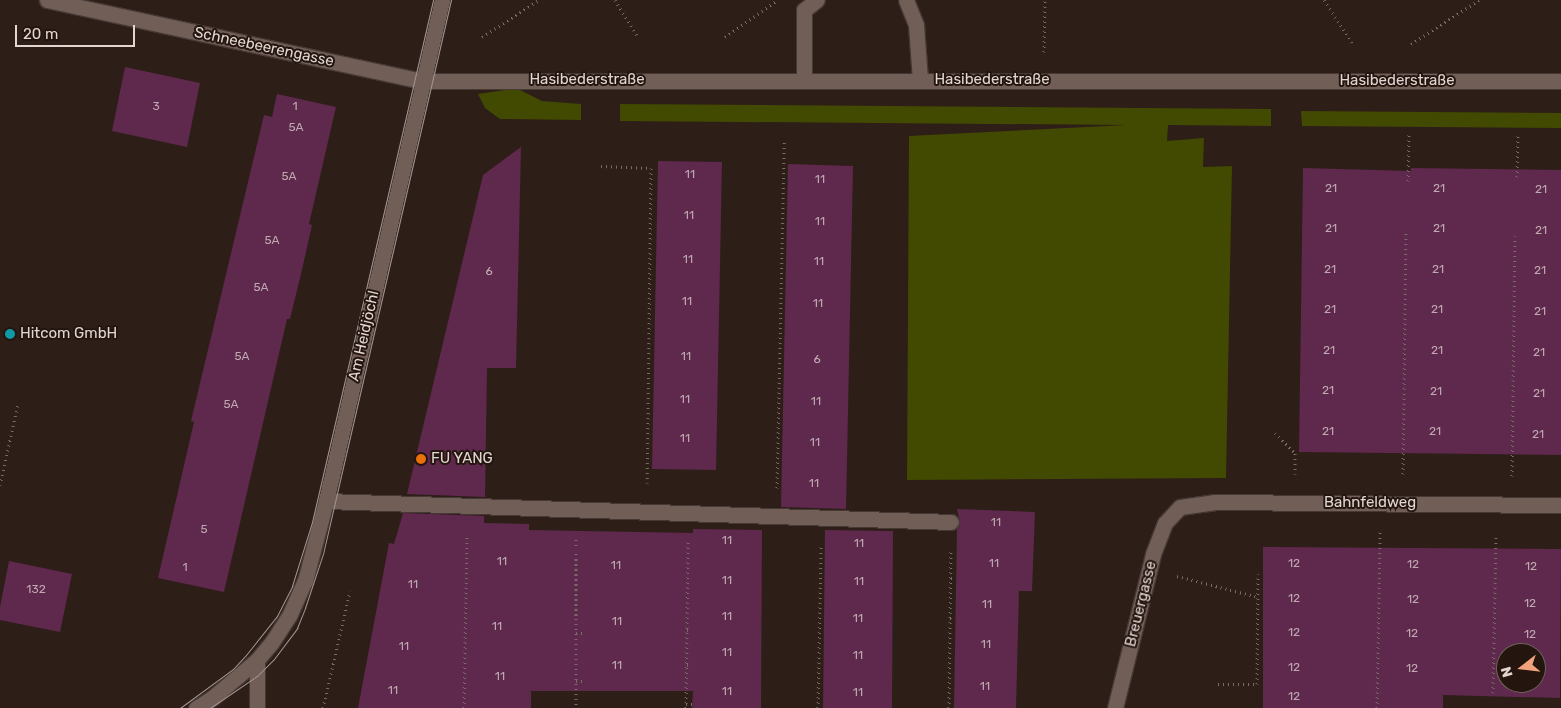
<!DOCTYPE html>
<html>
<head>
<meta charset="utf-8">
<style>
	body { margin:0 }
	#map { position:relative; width:1561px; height:708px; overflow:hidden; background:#2e1e18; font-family:Rubik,sans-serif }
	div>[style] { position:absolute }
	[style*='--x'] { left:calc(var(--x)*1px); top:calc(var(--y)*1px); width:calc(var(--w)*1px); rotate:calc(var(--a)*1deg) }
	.green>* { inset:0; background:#424900 }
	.building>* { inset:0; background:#5f284d }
	.path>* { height:3px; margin-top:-1.5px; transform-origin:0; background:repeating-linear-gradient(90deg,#796b66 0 1px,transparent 0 5px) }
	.roads { filter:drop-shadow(1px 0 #463935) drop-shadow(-1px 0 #463935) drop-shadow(0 1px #463935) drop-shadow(0 -1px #463935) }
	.lane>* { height:15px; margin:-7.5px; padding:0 7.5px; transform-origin:7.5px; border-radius:7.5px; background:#705e57 }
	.street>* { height:15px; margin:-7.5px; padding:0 7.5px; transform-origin:7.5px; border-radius:7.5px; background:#705e57 }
	.tram>* { height:1px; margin:-0.5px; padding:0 0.5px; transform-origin:0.5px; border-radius:0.5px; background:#a49793 }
	.dots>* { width:14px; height:14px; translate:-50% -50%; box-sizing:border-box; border:2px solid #24150f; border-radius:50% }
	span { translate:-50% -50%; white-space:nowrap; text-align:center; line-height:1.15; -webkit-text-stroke:4px #24150f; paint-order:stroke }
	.number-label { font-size:12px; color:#c0aab1 }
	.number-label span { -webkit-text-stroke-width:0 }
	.street-label { font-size:15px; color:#e1d6d2 }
	.poi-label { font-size:15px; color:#e1d6d2 }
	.left { translate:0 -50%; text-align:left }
	.north { position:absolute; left:1496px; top:643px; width:50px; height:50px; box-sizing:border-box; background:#24150f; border:1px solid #70625d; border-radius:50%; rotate:254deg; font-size:14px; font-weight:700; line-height:20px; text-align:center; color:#e1d6d2 }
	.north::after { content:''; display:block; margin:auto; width:18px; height:22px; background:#f1a27b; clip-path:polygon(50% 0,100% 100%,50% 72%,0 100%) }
	.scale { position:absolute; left:15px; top:25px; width:120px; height:22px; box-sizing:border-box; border:2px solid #e1d6d2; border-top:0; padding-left:6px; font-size:15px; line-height:18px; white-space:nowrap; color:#e1d6d2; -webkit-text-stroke:4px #24150f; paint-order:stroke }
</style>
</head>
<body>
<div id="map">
	<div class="green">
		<div style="clip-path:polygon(505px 90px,520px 90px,542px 101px,581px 104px,581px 120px,500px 119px,485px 108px,478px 94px)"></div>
		<div style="clip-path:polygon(620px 104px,1271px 109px,1271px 126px,1168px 125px,1167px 141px,1204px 138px,1203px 167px,1232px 166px,1226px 478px,907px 480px,909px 136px,1127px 125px,620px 121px)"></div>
		<div style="clip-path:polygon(1301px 111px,1561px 113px,1561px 128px,1302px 126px)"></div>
	</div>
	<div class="building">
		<div style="clip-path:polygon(125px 67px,200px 83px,187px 147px,112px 131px)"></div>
		<div style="clip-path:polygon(277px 94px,336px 107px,309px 224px,312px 225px,301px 274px,290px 319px,287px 319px,224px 592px,158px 578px,194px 422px,191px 421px,264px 115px,272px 117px)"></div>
		<div style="clip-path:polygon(521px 147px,516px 368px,487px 368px,485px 497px,407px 494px,483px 175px)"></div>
		<div style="clip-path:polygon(658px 161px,722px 162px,716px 470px,652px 469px)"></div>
		<div style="clip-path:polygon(788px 164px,853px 166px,846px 509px,781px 507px)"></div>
		<div style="clip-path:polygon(1303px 168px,1411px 171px,1411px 168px,1561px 170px,1561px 455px,1299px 452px)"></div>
		<div style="clip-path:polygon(957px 509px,1035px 512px,1032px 591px,1019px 591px,1016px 708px,954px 708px,957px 529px,960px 522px)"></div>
		<div style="clip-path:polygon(403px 513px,484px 516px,484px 523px,529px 524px,529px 530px,693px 533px,693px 529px,762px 530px,761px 708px,692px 708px,693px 691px,531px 691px,531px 708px,358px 708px,389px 543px,394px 544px)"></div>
		<div style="clip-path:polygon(825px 530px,893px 531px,892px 708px,823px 708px)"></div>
		<div style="clip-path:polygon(evenodd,1263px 547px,1561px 549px,1560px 698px,1443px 695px,1443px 708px,1263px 708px,1263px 547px,1506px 653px,1536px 653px,1536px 683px,1506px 683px,1506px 653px)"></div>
		<div style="clip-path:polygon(9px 561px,72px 574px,60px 632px,0 620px,0 607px)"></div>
	</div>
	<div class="path">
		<div style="--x:615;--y:0;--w:44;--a:58.1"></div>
		<div style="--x:1324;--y:0;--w:53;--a:56.6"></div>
		<div style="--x:482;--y:37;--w:68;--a:-33"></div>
		<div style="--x:725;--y:37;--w:62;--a:-35.2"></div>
		<div style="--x:1411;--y:44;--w:81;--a:-32.9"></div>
		<div style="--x:1044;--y:52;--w:52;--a:-88.9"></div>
		<div style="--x:601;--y:166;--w:50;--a:2.3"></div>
		<div style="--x:651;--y:168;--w:315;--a:90.7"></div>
		<div style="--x:1517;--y:177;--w:44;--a:-88.7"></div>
		<div style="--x:1408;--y:181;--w:49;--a:-88.8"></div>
		<div style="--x:1275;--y:433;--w:28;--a:45"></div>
		<div style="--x:1295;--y:453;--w:21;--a:90"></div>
		<div style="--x:1403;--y:474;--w:244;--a:-89.3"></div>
		<div style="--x:1512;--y:476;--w:240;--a:-89.3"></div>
		<div style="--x:0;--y:485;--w:83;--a:-77.5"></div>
		<div style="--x:777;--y:488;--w:348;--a:-88.8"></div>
		<div style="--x:576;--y:539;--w:169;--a:90"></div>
		<div style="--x:1177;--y:576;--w:84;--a:14.5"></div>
		<div style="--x:951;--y:578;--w:5;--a:0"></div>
		<div style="--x:950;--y:618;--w:5;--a:0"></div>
		<div style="--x:687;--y:630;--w:5;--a:-11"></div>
		<div style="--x:576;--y:633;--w:6;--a:0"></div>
		<div style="--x:687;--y:665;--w:5;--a:-11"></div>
		<div style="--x:576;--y:681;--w:6;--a:0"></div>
		<div style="--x:1218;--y:684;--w:39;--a:0"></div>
		<div style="--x:1257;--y:684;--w:110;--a:-89.5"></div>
		<div style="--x:1493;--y:693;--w:159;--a:-88.9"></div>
		<div style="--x:686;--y:704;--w:6;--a:0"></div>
		<div style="--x:323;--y:708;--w:120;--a:-77"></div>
		<div style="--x:464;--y:708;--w:174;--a:-89"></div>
		<div style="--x:686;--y:708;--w:167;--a:-89.3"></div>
		<div style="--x:818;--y:708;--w:162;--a:-88.9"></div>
		<div style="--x:949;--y:708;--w:157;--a:-89.3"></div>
		<div style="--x:1377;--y:708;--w:177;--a:-89"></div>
	</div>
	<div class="roads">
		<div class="lane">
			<div style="--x:906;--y:0;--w:27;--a:68"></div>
			<div style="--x:916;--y:25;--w:55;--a:85.8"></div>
			<div style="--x:804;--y:80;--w:70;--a:-90"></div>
			<div style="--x:804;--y:10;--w:16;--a:-38"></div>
			<div style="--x:326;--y:501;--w:625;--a:1.92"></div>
		</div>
		<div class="street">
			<div style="--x:47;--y:0;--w:385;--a:12.2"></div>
			<div style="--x:423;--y:81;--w:1138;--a:0"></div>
			<div style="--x:257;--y:660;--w:48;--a:90"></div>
			<div style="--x:196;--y:708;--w:19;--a:-32"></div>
			<div style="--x:212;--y:698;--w:59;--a:-40.2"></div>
			<div style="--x:257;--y:660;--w:23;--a:-50"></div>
			<div style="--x:272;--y:642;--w:33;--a:-57"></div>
			<div style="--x:290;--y:614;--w:36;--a:-66"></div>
			<div style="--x:305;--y:581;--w:83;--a:-75.3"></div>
			<div style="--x:326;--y:501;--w:514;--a:-76.96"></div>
			<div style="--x:1115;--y:708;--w:159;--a:-76.1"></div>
			<div style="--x:1153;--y:554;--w:33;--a:-69"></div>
			<div style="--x:1165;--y:523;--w:22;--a:-47"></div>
			<div style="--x:1180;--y:507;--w:34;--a:-8"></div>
			<div style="--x:1214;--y:502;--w:347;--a:0.5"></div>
		</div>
	</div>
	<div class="tram">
		<div style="--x:180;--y:708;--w:66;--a:-36.3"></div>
		<div style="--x:233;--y:669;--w:19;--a:-47"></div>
		<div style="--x:246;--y:655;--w:50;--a:-51.5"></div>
		<div style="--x:277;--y:616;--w:34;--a:-63"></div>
		<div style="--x:292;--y:586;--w:67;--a:-72.6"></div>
		<div style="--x:312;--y:522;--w:536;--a:-76.95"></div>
		<div style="--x:210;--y:708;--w:57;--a:-34.2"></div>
		<div style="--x:257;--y:676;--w:24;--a:-45"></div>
		<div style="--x:274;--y:659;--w:39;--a:-53"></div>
		<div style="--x:297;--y:628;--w:22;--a:-68"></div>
		<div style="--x:305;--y:608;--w:57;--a:-71.6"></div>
		<div style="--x:323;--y:554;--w:569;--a:-76.99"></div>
	</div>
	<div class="dots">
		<div style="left:10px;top:334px;background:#0f9aa8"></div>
		<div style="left:421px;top:459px;background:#e8710a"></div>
	</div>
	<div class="number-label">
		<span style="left:156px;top:107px">3</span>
		<span style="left:295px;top:107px">1</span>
		<span style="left:296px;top:128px">5A</span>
		<span style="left:690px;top:175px">11</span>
		<span style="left:289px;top:177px">5A</span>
		<span style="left:820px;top:180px">11</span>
		<span style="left:1331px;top:189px">21</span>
		<span style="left:1439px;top:189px">21</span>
		<span style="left:1541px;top:190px">21</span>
		<span style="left:689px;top:216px">11</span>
		<span style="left:820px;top:222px">11</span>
		<span style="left:1331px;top:229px">21</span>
		<span style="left:1439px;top:229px">21</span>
		<span style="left:1541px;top:231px">21</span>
		<span style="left:272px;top:241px">5A</span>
		<span style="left:688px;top:260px">11</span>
		<span style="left:819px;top:262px">11</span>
		<span style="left:1330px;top:270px">21</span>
		<span style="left:1438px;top:270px">21</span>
		<span style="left:1540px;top:271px">21</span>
		<span style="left:489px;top:272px">6</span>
		<span style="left:261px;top:288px">5A</span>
		<span style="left:687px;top:302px">11</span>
		<span style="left:818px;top:304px">11</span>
		<span style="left:1330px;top:310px">21</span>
		<span style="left:1437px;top:310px">21</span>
		<span style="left:1540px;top:312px">21</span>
		<span style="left:1329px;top:351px">21</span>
		<span style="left:1437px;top:351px">21</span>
		<span style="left:1539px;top:353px">21</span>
		<span style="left:242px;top:357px">5A</span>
		<span style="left:686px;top:357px">11</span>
		<span style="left:817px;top:360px">6</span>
		<span style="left:1328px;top:391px">21</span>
		<span style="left:1436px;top:392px">21</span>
		<span style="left:1539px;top:394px">21</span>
		<span style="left:685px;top:400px">11</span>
		<span style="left:816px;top:402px">11</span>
		<span style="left:231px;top:405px">5A</span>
		<span style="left:1328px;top:432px">21</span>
		<span style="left:1435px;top:432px">21</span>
		<span style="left:1538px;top:435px">21</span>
		<span style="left:685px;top:439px">11</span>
		<span style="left:815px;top:443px">11</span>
		<span style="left:814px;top:484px">11</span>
		<span style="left:996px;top:523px">11</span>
		<span style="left:204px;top:530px">5</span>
		<span style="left:727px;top:541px">11</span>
		<span style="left:859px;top:544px">11</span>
		<span style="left:502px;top:562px">11</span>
		<span style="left:994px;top:564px">11</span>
		<span style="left:1294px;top:564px">12</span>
		<span style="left:1413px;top:565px">12</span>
		<span style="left:616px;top:566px">11</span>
		<span style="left:1531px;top:567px">12</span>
		<span style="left:185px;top:568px">1</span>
		<span style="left:727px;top:581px">11</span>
		<span style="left:859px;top:582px">11</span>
		<span style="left:413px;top:585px">11</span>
		<span style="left:36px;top:590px">132</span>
		<span style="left:1294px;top:599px">12</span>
		<span style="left:1413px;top:600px">12</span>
		<span style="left:1530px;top:604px">12</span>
		<span style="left:987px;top:605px">11</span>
		<span style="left:727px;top:617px">11</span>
		<span style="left:858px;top:619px">11</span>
		<span style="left:617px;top:622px">11</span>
		<span style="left:497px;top:627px">11</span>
		<span style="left:1294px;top:633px">12</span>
		<span style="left:1412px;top:634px">12</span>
		<span style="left:1530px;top:635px">12</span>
		<span style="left:986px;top:645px">11</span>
		<span style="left:404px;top:647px">11</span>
		<span style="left:727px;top:653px">11</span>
		<span style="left:858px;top:656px">11</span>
		<span style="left:617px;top:666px">11</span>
		<span style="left:1294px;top:668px">12</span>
		<span style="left:1412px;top:669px">12</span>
		<span style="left:500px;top:677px">11</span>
		<span style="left:985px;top:687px">11</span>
		<span style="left:393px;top:691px">11</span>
		<span style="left:727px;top:692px">11</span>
		<span style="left:858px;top:693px">11</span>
		<span style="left:1294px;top:697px">12</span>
	</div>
	<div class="street-label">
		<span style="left:264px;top:47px;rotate:12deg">Schneebeerengasse</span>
		<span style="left:587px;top:80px">Hasibederstraße</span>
		<span style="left:992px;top:80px">Hasibederstraße</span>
		<span style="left:1397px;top:81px">Hasibederstraße</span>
		<span style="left:364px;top:336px;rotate:-77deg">Am Heidjöchl</span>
		<span style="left:1370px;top:503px">Bahnfeldweg</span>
		<span style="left:1141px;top:604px;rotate:-76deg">Breuergasse</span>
	</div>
	<div class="poi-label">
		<span class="left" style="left:20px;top:334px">Hitcom GmbH</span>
		<span class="left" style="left:431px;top:459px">FU YANG</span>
	</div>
	<div class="north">N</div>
	<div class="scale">20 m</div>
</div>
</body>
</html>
